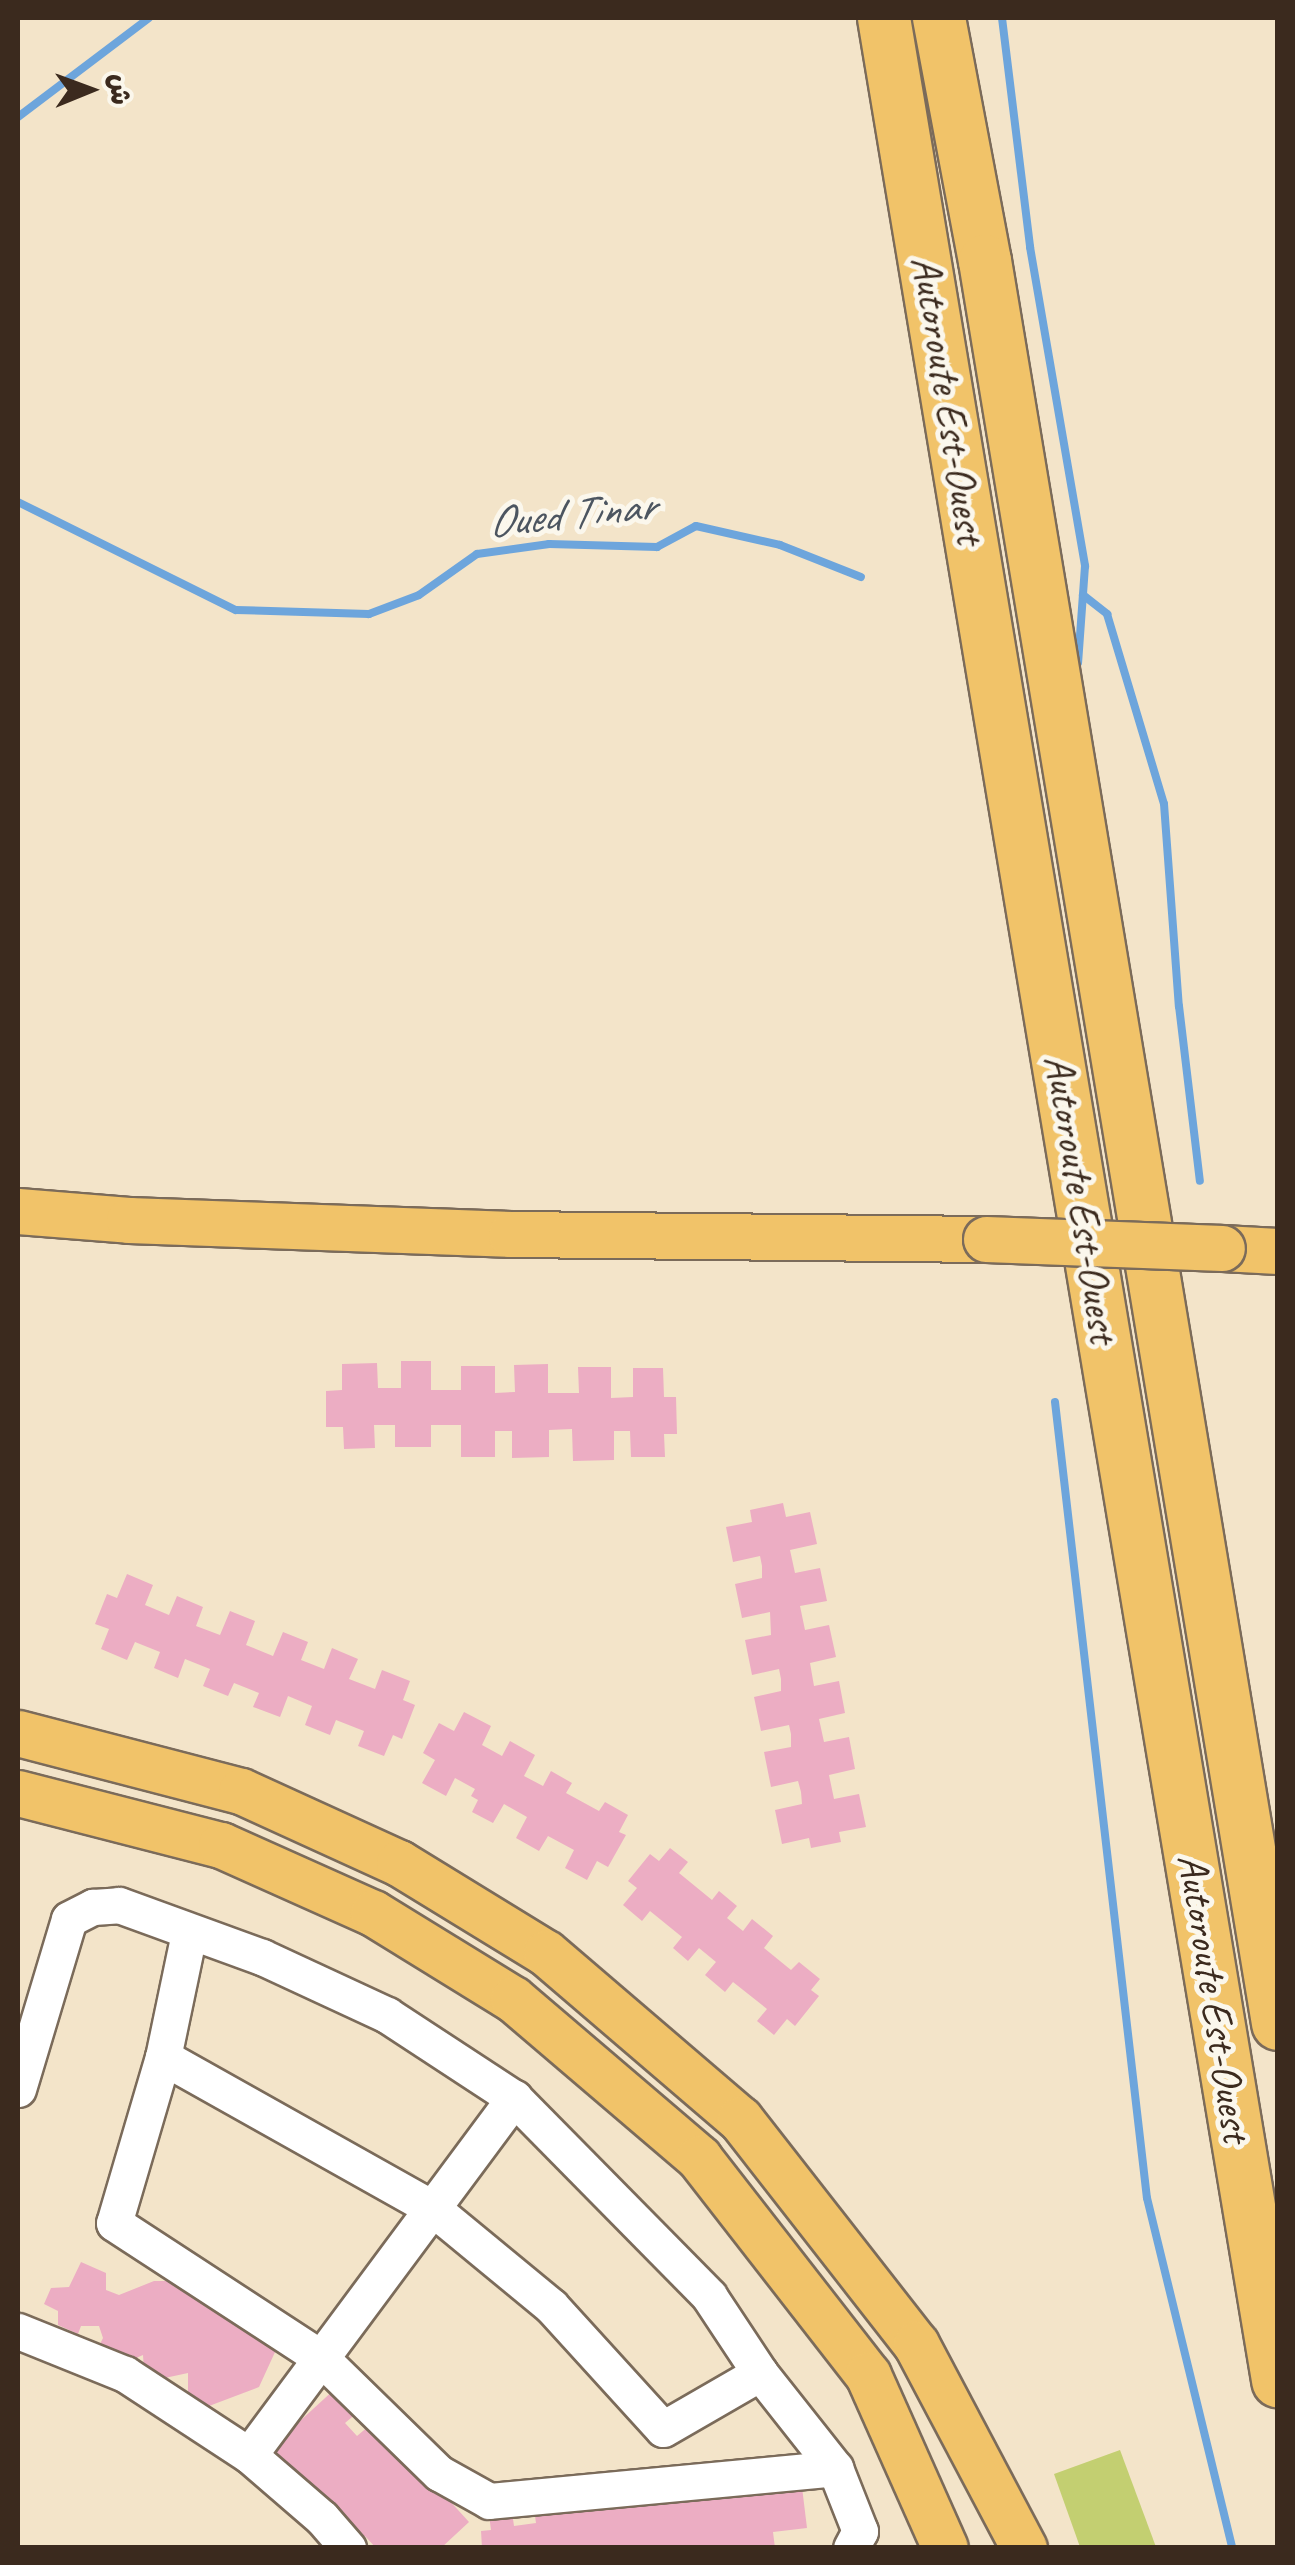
<!DOCTYPE html>
<html>
<head>
<meta charset="utf-8">
<style>
	body { margin:0 }
	#map { position:relative; width:1295px; height:2565px; overflow:hidden; background:#f3e4c9; font-family:Caveat,"Playpen Sans Arabic",sans-serif }
	div>[style] { position:absolute }
	[style*='--x'] { left:calc(var(--x)*1px); top:calc(var(--y)*1px); width:calc(var(--w)*1px); rotate:calc(var(--a)*1deg) }
	.green>* { inset:0; background:#c3cf71 }
	.stream>* { height:8px; margin:-4px; padding:0 4px; transform-origin:4px; border-radius:4px; background:#6da5dc }
	.building>* { inset:0; background:#ecadc3 }
	.roads { filter:drop-shadow(2px 0 #7b6b5a) drop-shadow(-2px 0 #7b6b5a) drop-shadow(0 2px #7b6b5a) drop-shadow(0 -2px #7b6b5a) }
	.minor>* { height:35px; margin:-17.5px; padding:0 17.5px; transform-origin:17.5px; border-radius:17.5px; background:#fff }
	.major>* { height:45px; margin:-22.5px; padding:0 22.5px; transform-origin:22.5px; border-radius:22.5px; background:#f1c369 }
	.highway>* { height:52px; margin:-26px; padding:0 26px; transform-origin:26px; border-radius:26px; background:#f1c369 }
	.bridges { filter:drop-shadow(2px 0 #7b6b5a) drop-shadow(-2px 0 #7b6b5a) drop-shadow(0 2px #7b6b5a) drop-shadow(0 -2px #7b6b5a) }
	.major-bridge>* { height:45px; margin:-22.5px; padding:0 22.5px; transform-origin:22.5px; border-radius:22.5px; background:#f1c369 }
	span { translate:-50% -50%; white-space:nowrap; text-align:center; line-height:1.15; -webkit-text-stroke:10px #fbf7ec; paint-order:stroke }
	.street-label { font-size:42px; color:#3b2a1e }
	.water-label { font-size:45px; color:#4c5560; font-style:italic }
	.frame { position:absolute; inset:0; border:20px solid #3b2a1e; pointer-events:none }
	.north { position:absolute; left:40px; top:40px; width:100px; height:100px; -webkit-text-stroke:8px #fbf7ec; paint-order:stroke; rotate:89deg; font-size:28px; font-weight:700; line-height:40px; text-align:center; color:#3b2a1e }
	.north::after { content:''; display:block; margin:auto; width:35px; height:45px; background:#3b2a1e; clip-path:polygon(50% 0,100% 100%,50% 72%,0 100%) }
</style>
</head>
<body>
<div id="map">
	<div class="green">
		<div style="clip-path:polygon(1120px 2450px,1156px 2547px,1080px 2547px,1054px 2474px)"></div>
	</div>
	<div class="stream">
		<div style="--x:1002;--y:18;--w:231;--a:83"></div>
		<div style="--x:1030;--y:247;--w:324;--a:80.2"></div>
		<div style="--x:1085;--y:566;--w:97;--a:94.1"></div>
		<div style="--x:18;--y:117;--w:164;--a:-37.1"></div>
		<div style="--x:18;--y:502;--w:243;--a:26.4"></div>
		<div style="--x:236;--y:610;--w:133;--a:1.7"></div>
		<div style="--x:369;--y:614;--w:53;--a:-20.8"></div>
		<div style="--x:419;--y:595;--w:71;--a:-35.3"></div>
		<div style="--x:477;--y:554;--w:73;--a:-7.9"></div>
		<div style="--x:549;--y:544;--w:108;--a:1.6"></div>
		<div style="--x:657;--y:547;--w:44;--a:-28.3"></div>
		<div style="--x:696;--y:526;--w:86;--a:12.7"></div>
		<div style="--x:780;--y:545;--w:87;--a:21.6"></div>
		<div style="--x:1083;--y:595;--w:31;--a:38"></div>
		<div style="--x:1107;--y:614;--w:198;--a:73.3"></div>
		<div style="--x:1164;--y:804;--w:203;--a:85.8"></div>
		<div style="--x:1179;--y:1006;--w:176;--a:83.2"></div>
		<div style="--x:1055;--y:1402;--w:801;--a:83.41"></div>
		<div style="--x:1147;--y:2198;--w:360;--a:76.3"></div>
	</div>
	<div class="building">
		<div style="clip-path:polygon(401px 1361px,431px 1361px,431px 1390px,461px 1390px,461px 1366px,495px 1366px,495px 1393px,515px 1392px,514px 1365px,548px 1364px,548px 1393px,579px 1393px,578px 1367px,611px 1367px,611px 1398px,633px 1397px,633px 1368px,663px 1368px,664px 1397px,676px 1397px,677px 1434px,664px 1434px,665px 1457px,631px 1457px,630px 1431px,614px 1431px,614px 1460px,573px 1461px,572px 1429px,549px 1430px,549px 1457px,512px 1458px,512px 1431px,495px 1431px,495px 1457px,461px 1457px,461px 1425px,431px 1425px,431px 1447px,395px 1447px,395px 1425px,374px 1425px,375px 1448px,344px 1449px,343px 1427px,326px 1427px,326px 1391px,342px 1390px,342px 1364px,377px 1363px,378px 1388px,401px 1388px)"></div>
		<div style="clip-path:polygon(783px 1503px,786px 1517px,810px 1512px,817px 1544px,790px 1550px,795px 1573px,820px 1568px,827px 1601px,800px 1606px,805px 1630px,829px 1625px,836px 1657px,810px 1663px,814px 1686px,839px 1681px,845px 1713px,819px 1719px,824px 1742px,849px 1737px,855px 1769px,829px 1775px,834px 1799px,859px 1794px,866px 1827px,839px 1832px,841px 1842px,811px 1848px,809px 1838px,782px 1844px,775px 1810px,802px 1804px,801px 1792px,798px 1781px,771px 1787px,764px 1752px,791px 1747px,791px 1734px,789px 1725px,761px 1731px,754px 1697px,781px 1691px,781px 1679px,779px 1669px,752px 1675px,745px 1640px,771px 1635px,770px 1612px,742px 1618px,735px 1584px,762px 1578px,762px 1566px,760px 1556px,733px 1562px,726px 1527px,752px 1522px,750px 1510px)"></div>
		<div style="clip-path:polygon(127px 1574px,153px 1585px,145px 1605px,169px 1615px,177px 1596px,203px 1607px,196px 1626px,220px 1635px,230px 1611px,255px 1621px,246px 1645px,273px 1656px,283px 1632px,308px 1642px,301px 1660px,324px 1669px,332px 1648px,358px 1659px,349px 1679px,375px 1689px,382px 1670px,410px 1681px,403px 1700px,415px 1705px,402px 1739px,393px 1735px,384px 1756px,358px 1746px,364px 1731px,336px 1720px,330px 1735px,305px 1725px,312px 1706px,288px 1696px,280px 1717px,253px 1707px,259px 1693px,234px 1683px,228px 1696px,203px 1686px,210px 1669px,185px 1659px,178px 1678px,154px 1668px,160px 1652px,135px 1642px,127px 1660px,101px 1649px,109px 1629px,95px 1624px,107px 1594px,117px 1598px)"></div>
		<div style="clip-path:polygon(464px 1712px,491px 1726px,482px 1745px,502px 1756px,510px 1741px,535px 1755px,524px 1776px,543px 1786px,551px 1771px,572px 1783px,566px 1793px,599px 1811px,605px 1802px,628px 1815px,619px 1832px,626px 1835px,608px 1867px,597px 1861px,587px 1880px,565px 1868px,574px 1850px,548px 1836px,539px 1851px,516px 1838px,527px 1817px,504px 1804px,493px 1823px,472px 1812px,478px 1800px,471px 1796px,475px 1789px,455px 1778px,446px 1796px,422px 1783px,435px 1760px,423px 1753px,439px 1723px,454px 1731px)"></div>
		<div style="clip-path:polygon(670px 1848px,688px 1862px,679px 1873px,712px 1900px,719px 1891px,737px 1906px,727px 1918px,743px 1931px,752px 1919px,773px 1936px,764px 1948px,791px 1970px,799px 1962px,820px 1979px,811px 1990px,819px 1996px,795px 2026px,787px 2019px,774px 2035px,757px 2021px,767px 2009px,733px 1982px,725px 1992px,705px 1975px,716px 1962px,699px 1948px,688px 1961px,673px 1948px,682px 1937px,650px 1911px,642px 1921px,623px 1905px,637px 1888px,628px 1881px,650px 1854px,659px 1861px)"></div>
		<div style="clip-path:polygon(81px 2262px,106px 2273px,106px 2290px,119px 2295px,154px 2281px,183px 2281px,281px 2339px,259px 2387px,209px 2406px,188px 2397px,188px 2373px,160px 2379px,144px 2371px,143px 2355px,127px 2362px,98px 2348px,103px 2338px,99px 2326px,81px 2326px,78px 2334px,58px 2325px,58px 2311px,44px 2304px,51px 2288px,69px 2287px)"></div>
		<div style="clip-path:polygon(336px 2388px,358px 2412px,345px 2423px,357px 2436px,376px 2420px,469px 2522px,441px 2548px,376px 2548px,365px 2536px,357px 2543px,265px 2453px)"></div>
		<div style="clip-path:polygon(801px 2479px,807px 2528px,773px 2532px,775px 2548px,482px 2548px,481px 2531px,491px 2530px,489px 2515px,512px 2512px,514px 2526px,536px 2523px,534px 2509px)"></div>
	</div>
	<div class="roads">
		<div class="minor">
			<div style="--x:189;--y:1933;--w:127;--a:101.8"></div>
			<div style="--x:163;--y:2057;--w:308;--a:29.3"></div>
			<div style="--x:432;--y:2208;--w:154;--a:39.5"></div>
			<div style="--x:551;--y:2306;--w:166;--a:47.7"></div>
			<div style="--x:663;--y:2429;--w:112;--a:-30"></div>
			<div style="--x:163;--y:2057;--w:173;--a:106.4"></div>
			<div style="--x:114;--y:2223;--w:247;--a:33.1"></div>
			<div style="--x:321;--y:2358;--w:165;--a:44.3"></div>
			<div style="--x:439;--y:2473;--w:57;--a:29.2"></div>
			<div style="--x:489;--y:2501;--w:348;--a:-5.4"></div>
			<div style="--x:18;--y:2089;--w:177;--a:-73.3"></div>
			<div style="--x:69;--y:1919;--w:27;--a:-27"></div>
			<div style="--x:93;--y:1907;--w:26;--a:-4"></div>
			<div style="--x:119;--y:1905;--w:152;--a:20"></div>
			<div style="--x:262;--y:1957;--w:138;--a:24.9"></div>
			<div style="--x:387;--y:2015;--w:152;--a:33.2"></div>
			<div style="--x:514;--y:2098;--w:278;--a:45.4"></div>
			<div style="--x:709;--y:2296;--w:92;--a:56.5"></div>
			<div style="--x:760;--y:2373;--w:121;--a:51.7"></div>
			<div style="--x:835;--y:2468;--w:68;--a:68.4"></div>
			<div style="--x:860;--y:2531;--w:19;--a:118"></div>
			<div style="--x:18;--y:2331;--w:115;--a:21.9"></div>
			<div style="--x:125;--y:2374;--w:148;--a:33.2"></div>
			<div style="--x:249;--y:2455;--w:96;--a:40.8"></div>
			<div style="--x:322;--y:2518;--w:40;--a:49"></div>
			<div style="--x:249;--y:2455;--w:445;--a:-53.4"></div>
		</div>
		<div class="major">
			<div style="--x:18;--y:1211;--w:111;--a:4.6"></div>
			<div style="--x:129;--y:1220;--w:382;--a:2.1"></div>
			<div style="--x:511;--y:1234;--w:475;--a:0.6"></div>
			<div style="--x:1222;--y:1248;--w:56;--a:3.1"></div>
			<div style="--x:18;--y:1733;--w:230;--a:14.6"></div>
			<div style="--x:241;--y:1791;--w:174;--a:24.5"></div>
			<div style="--x:399;--y:1863;--w:172;--a:31.5"></div>
			<div style="--x:546;--y:1953;--w:255;--a:40.6"></div>
			<div style="--x:740;--y:2119;--w:286;--a:52"></div>
			<div style="--x:916;--y:2344;--w:231;--a:62.1"></div>
			<div style="--x:18;--y:1793;--w:210;--a:14.4"></div>
			<div style="--x:221;--y:1845;--w:167;--a:24.1"></div>
			<div style="--x:373;--y:1913;--w:164;--a:31.6"></div>
			<div style="--x:513;--y:1999;--w:245;--a:40.5"></div>
			<div style="--x:699;--y:2158;--w:275;--a:52.1"></div>
			<div style="--x:868;--y:2375;--w:189;--a:66"></div>
		</div>
		<div class="highway">
			<div style="--x:884;--y:18;--w:2396;--a:80.53"></div>
			<div style="--x:939;--y:18;--w:247;--a:79.3"></div>
			<div style="--x:985;--y:261;--w:1787;--a:80.56"></div>
		</div>
	</div>
	<div class="bridges">
		<div class="major-bridge">
			<div style="--x:986;--y:1239;--w:236;--a:2.2"></div>
		</div>
	</div>
	<div class="street-label">
		<span style="left:948px;top:400px;rotate:81deg">Autoroute Est-Ouest</span>
		<span style="left:1081px;top:1199px;rotate:81deg">Autoroute Est-Ouest</span>
		<span style="left:1214px;top:1998px;rotate:81deg">Autoroute Est-Ouest</span>
	</div>
	<div class="water-label">
		<span style="left:571px;top:514px;rotate:-6deg">Oued Tinar</span>
	</div>
	<div class="frame"></div>
	<div class="north">ش</div>
</div>
</body>
</html>
